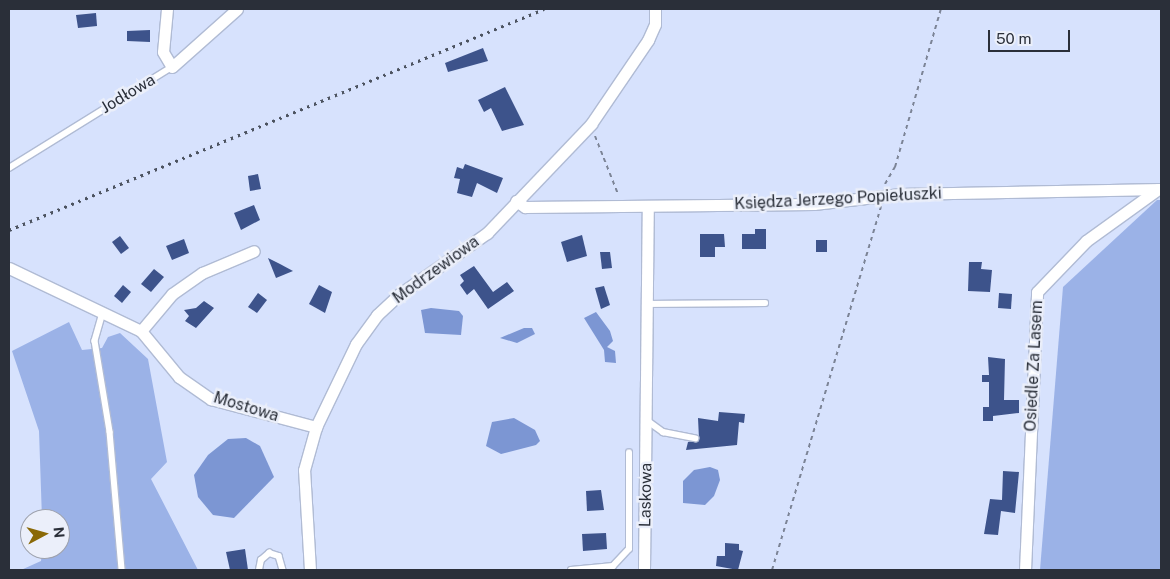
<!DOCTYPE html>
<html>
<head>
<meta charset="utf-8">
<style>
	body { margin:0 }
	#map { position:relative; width:1170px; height:579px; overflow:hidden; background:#d7e2fd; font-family:"Public Sans",sans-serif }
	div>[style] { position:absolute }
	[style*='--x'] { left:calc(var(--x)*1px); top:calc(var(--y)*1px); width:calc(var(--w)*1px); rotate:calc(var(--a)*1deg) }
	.green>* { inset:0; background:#9bb2e7 }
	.water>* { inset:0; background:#7c96d3 }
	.building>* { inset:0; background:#3d538b }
	.path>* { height:2px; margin-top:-1px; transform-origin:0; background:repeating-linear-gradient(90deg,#7c8496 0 4px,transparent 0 8px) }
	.roads { filter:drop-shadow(1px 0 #b0bbd4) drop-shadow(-1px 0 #b0bbd4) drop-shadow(0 1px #b0bbd4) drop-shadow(0 -1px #b0bbd4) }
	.lane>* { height:5.5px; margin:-2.75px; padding:0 2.75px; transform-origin:2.75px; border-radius:2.75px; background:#fff }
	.street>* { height:11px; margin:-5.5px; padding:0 5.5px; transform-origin:5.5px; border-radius:5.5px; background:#fff }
	.rail>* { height:3px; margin-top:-1.5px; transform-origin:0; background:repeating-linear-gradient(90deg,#4c5360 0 2.5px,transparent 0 7.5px) }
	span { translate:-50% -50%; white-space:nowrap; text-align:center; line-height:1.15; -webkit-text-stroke:5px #ebeffa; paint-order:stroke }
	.street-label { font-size:16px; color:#2a2f39 }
	.frame { position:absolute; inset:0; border:10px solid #2a2f39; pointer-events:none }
	.north { position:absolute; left:20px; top:509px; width:50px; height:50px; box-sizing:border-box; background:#ebeffa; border:1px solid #9ea2ad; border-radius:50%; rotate:84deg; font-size:14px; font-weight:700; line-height:20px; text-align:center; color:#2a2f39 }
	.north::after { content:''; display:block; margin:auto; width:18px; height:22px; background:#8a6907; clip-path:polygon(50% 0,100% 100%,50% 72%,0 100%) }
	.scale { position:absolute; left:988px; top:30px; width:82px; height:22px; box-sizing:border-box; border:2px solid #2a2f39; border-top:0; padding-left:6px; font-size:15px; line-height:18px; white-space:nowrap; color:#2a2f39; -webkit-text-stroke:4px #ebeffa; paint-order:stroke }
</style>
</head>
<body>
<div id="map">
	<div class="green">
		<div style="clip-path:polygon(1157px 200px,1161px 200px,1161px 570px,1040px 570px,1063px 287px)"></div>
		<div style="clip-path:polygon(69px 322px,82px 350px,102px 348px,108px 337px,120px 333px,148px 359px,167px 462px,151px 479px,198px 570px,21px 570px,41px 561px,42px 549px,60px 549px,60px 519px,42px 519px,39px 431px,12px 351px)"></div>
	</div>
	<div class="water">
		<div style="clip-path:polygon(431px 308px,459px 311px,463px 316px,461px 335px,425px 333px,421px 310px)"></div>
		<div style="clip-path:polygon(596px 312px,610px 331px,613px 341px,607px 347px,615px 351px,616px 363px,605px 362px,604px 350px,584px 318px)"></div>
		<div style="clip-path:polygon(524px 328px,532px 328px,535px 334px,517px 343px,500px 338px)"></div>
		<div style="clip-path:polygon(514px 418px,535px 430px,540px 441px,536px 445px,501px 454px,486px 446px,492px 422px)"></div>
		<div style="clip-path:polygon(246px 438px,260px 446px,274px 477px,234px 518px,213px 515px,198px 497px,194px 475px,208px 455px,228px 439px)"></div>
		<div style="clip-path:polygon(710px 467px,718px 470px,720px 480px,714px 496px,705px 505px,683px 503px,683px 481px,694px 470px)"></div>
	</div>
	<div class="building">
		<div style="clip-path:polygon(96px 13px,97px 26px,78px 28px,76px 15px)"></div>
		<div style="clip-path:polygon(150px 30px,150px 42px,127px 41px,127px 31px)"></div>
		<div style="clip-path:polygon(483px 48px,488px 61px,448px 72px,445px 63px)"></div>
		<div style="clip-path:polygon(505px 87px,524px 125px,502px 131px,491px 108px,484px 112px,478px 100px)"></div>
		<div style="clip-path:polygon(465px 164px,503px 178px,497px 193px,477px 183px,472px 197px,457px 193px,460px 179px,454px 178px,457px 167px,463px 169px)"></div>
		<div style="clip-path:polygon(258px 174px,261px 189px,250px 191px,248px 176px)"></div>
		<div style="clip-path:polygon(254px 205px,260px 220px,241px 230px,234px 213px)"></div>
		<div style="clip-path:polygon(755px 229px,766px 229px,766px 249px,742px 249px,742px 234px,755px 234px)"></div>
		<div style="clip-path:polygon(700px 234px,724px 234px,725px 247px,715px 247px,715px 257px,700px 257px)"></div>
		<div style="clip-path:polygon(582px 235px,587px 256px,567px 262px,561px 242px)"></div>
		<div style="clip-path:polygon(120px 236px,129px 248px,121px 254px,112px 242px)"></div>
		<div style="clip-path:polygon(184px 239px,189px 253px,172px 260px,166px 246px)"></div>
		<div style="clip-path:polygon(816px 240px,827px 240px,827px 252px,816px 252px)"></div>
		<div style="clip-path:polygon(600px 252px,610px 252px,612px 268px,602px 269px)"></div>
		<div style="clip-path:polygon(268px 258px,280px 264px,293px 271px,276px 278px)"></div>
		<div style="clip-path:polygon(969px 262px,982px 262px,981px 269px,992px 270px,990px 292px,968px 291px)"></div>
		<div style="clip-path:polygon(474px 266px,493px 292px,507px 282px,514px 291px,488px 309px,474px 289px,467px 295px,460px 285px,464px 281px,460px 275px)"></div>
		<div style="clip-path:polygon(154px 269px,164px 277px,151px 292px,141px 284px)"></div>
		<div style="clip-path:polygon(123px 285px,131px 292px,122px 303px,114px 296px)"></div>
		<div style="clip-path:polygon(319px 285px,332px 292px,325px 313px,309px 304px)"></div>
		<div style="clip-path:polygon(604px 286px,610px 305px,601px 309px,595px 288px)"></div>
		<div style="clip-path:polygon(258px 293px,267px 300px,257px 313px,248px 307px)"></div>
		<div style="clip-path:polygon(999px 293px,1012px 294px,1011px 309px,998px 308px)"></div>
		<div style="clip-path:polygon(204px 301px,214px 308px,196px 328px,185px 321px,189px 316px,184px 310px,196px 308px)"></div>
		<div style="clip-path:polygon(988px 357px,1005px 359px,1004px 400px,1019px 400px,1019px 413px,993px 416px,993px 421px,983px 421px,983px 407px,989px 407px,989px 382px,982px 382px,982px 375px,989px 375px)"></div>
		<div style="clip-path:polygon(719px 412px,745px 414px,744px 423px,739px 422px,737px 445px,686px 450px,688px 442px,699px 439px,698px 418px,718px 421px)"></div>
		<div style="clip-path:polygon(1003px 471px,1019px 472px,1015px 513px,1001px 511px,998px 535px,984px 534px,990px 499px,1002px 500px)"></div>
		<div style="clip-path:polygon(601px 490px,604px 510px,587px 511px,586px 491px)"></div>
		<div style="clip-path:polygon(606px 533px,607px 549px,583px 551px,582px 534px)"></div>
		<div style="clip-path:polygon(725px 543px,739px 544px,739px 550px,743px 551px,738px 570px,716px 566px,717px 556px,725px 556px)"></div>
		<div style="clip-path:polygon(245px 549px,248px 570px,230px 570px,226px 552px)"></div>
	</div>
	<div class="path">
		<div style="--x:595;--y:136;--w:62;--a:68.4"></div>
		<div style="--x:885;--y:184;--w:20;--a:-60"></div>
		<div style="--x:895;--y:167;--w:165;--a:-73.8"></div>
		<div style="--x:772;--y:570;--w:380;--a:-73.3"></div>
	</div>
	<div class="roads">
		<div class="lane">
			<div style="--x:9;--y:168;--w:192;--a:-31.8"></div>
			<div style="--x:646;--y:304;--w:119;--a:-0.5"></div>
			<div style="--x:103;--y:313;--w:29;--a:106"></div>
			<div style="--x:95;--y:341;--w:92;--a:80.6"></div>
			<div style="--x:110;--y:432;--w:139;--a:85"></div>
			<div style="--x:648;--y:421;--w:19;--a:36"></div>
			<div style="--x:663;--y:432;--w:33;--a:11"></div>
			<div style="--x:259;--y:570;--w:10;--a:-79"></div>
			<div style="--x:261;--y:560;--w:11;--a:-41"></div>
			<div style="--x:269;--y:553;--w:10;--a:17"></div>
			<div style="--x:279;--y:556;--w:15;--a:74"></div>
			<div style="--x:571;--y:570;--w:42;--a:-5.4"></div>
			<div style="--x:613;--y:566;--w:23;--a:-47"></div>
			<div style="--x:629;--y:549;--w:96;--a:-90"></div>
		</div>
		<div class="street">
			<div style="--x:167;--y:9;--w:43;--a:95.3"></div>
			<div style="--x:163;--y:52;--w:17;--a:59"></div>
			<div style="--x:172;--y:67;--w:87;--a:-41.7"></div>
			<div style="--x:516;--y:201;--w:11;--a:34"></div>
			<div style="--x:525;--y:207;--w:289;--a:-0.6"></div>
			<div style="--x:814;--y:204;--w:87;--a:-6.6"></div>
			<div style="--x:900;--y:194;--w:261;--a:-1.1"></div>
			<div style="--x:9;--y:268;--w:146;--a:25.5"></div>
			<div style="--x:141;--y:331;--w:60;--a:50.4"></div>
			<div style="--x:179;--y:377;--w:39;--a:35"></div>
			<div style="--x:211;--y:399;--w:109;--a:14.9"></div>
			<div style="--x:141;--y:331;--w:48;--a:-50"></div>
			<div style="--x:172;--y:294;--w:37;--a:-35"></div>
			<div style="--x:202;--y:273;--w:56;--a:-22.9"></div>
			<div style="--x:310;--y:570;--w:100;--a:-93.4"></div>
			<div style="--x:304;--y:470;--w:45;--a:-74.4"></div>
			<div style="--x:316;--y:427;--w:92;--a:-64.3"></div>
			<div style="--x:356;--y:344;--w:36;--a:-54"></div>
			<div style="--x:377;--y:315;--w:33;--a:-43"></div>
			<div style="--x:401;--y:293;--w:105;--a:-34.9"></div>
			<div style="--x:487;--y:233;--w:151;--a:-46.3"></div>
			<div style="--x:591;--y:124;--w:102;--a:-55.8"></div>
			<div style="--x:648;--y:40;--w:17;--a:-66"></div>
			<div style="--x:655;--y:24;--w:15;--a:-90"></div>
			<div style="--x:644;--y:570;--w:363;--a:-89.4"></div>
			<div style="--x:1025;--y:570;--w:278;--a:-87.5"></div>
			<div style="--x:1037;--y:292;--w:71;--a:-46.1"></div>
			<div style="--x:1086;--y:241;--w:89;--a:-35.8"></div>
		</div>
	</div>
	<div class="rail">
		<div style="--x:9;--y:230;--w:579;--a:-22.44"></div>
	</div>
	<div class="street-label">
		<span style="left:128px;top:94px;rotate:-31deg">Jodłowa</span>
		<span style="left:838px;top:199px;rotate:-3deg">Księdza Jerzego Popiełuszki</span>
		<span style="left:436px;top:270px;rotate:-36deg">Modrzewiowa</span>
		<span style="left:1034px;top:366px;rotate:-87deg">Osiedle Za Lasem</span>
		<span style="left:246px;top:407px;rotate:17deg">Mostowa</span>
		<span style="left:646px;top:495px;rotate:-89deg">Laskowa</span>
	</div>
	<div class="frame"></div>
	<div class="north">N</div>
	<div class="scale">50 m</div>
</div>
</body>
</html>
